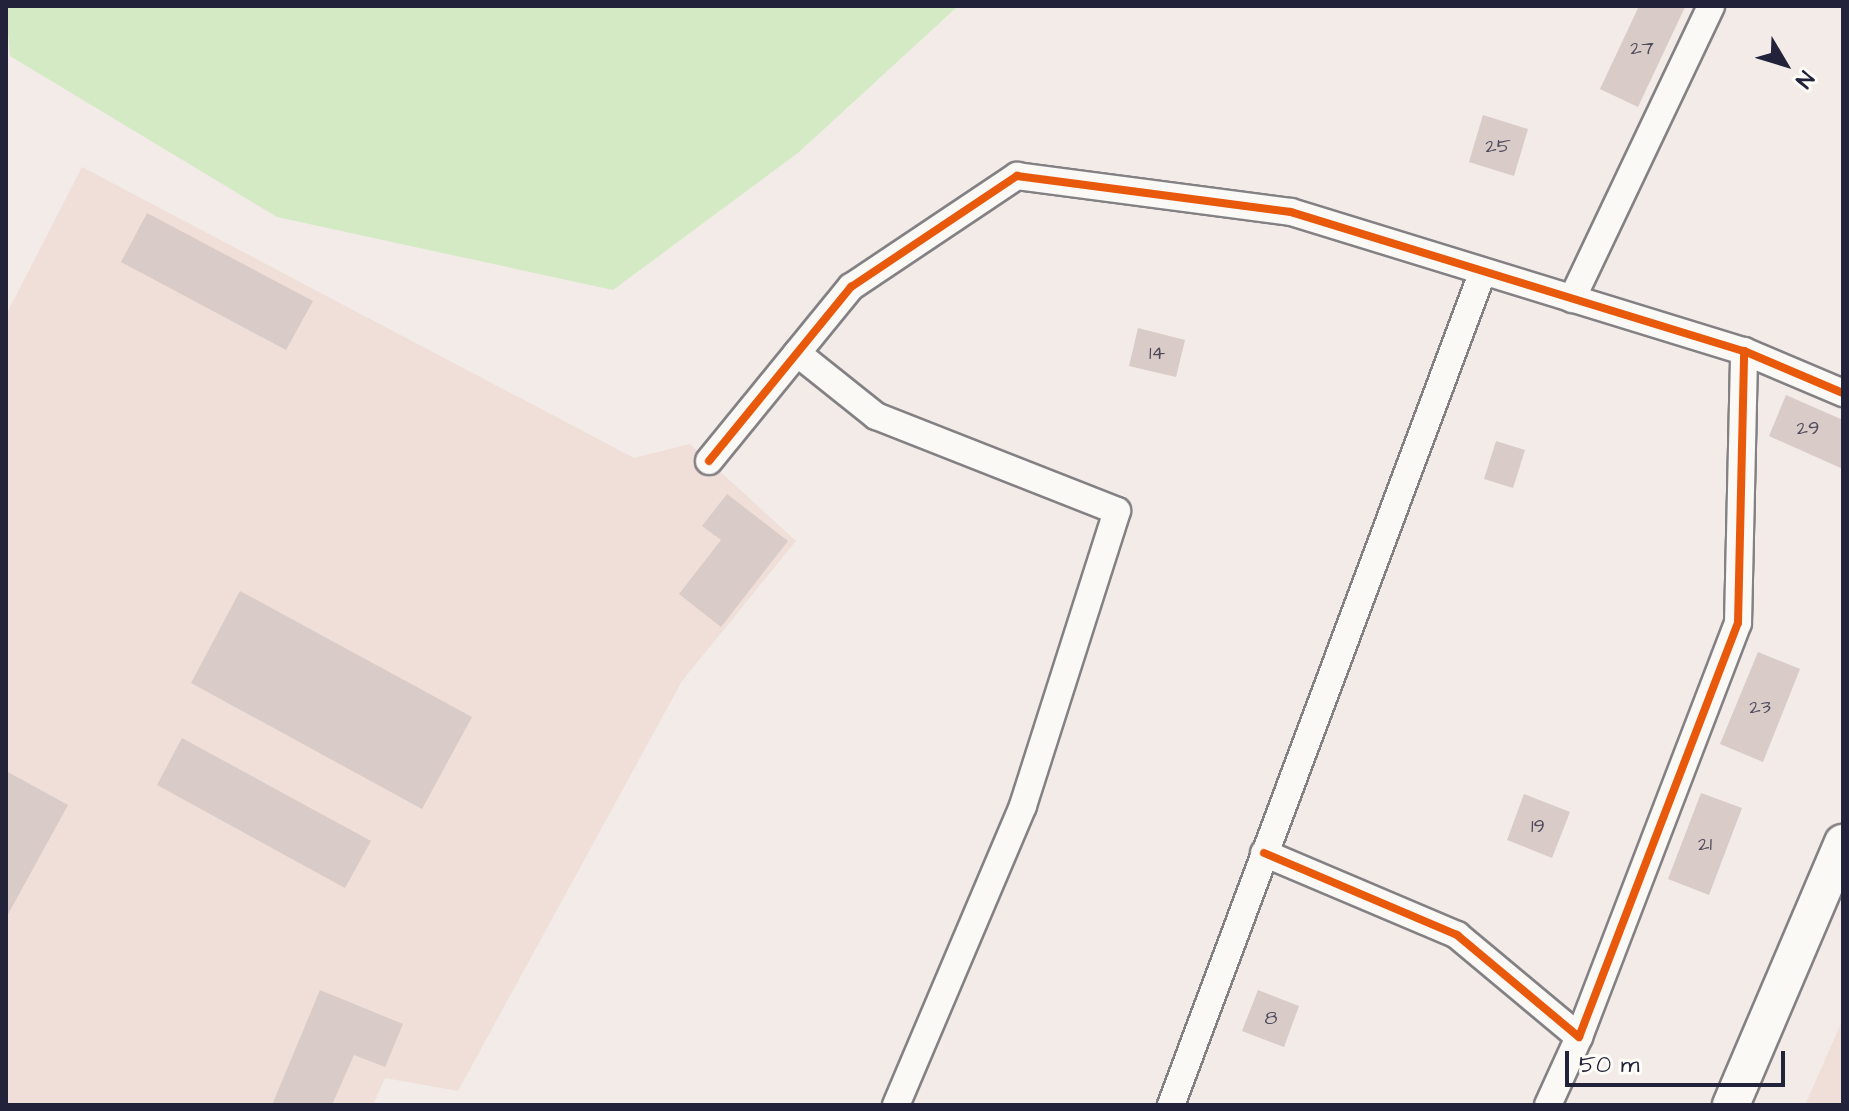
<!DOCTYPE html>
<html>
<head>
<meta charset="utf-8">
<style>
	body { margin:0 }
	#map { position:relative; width:1849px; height:1111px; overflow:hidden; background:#f2ebe7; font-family:"Architects Daughter",sans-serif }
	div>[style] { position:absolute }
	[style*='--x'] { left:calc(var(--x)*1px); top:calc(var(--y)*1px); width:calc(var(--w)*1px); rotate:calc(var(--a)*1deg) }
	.built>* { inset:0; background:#f0dfd8 }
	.green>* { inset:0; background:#d3eac4 }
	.building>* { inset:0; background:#d9cbc7 }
	.roads { filter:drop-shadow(2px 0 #848184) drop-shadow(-2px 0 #848184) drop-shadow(0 2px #848184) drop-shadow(0 -2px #848184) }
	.minor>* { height:26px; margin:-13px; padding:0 13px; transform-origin:13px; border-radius:13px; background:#faf9f6 }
	.secondary>* { height:36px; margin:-18px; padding:0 18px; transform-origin:18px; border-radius:18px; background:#faf9f6 }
	.cycleway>* { height:8px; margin:-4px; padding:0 4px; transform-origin:4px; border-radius:4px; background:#e8590c }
	span { translate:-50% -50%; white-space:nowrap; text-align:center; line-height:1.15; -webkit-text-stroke:6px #fdfcf7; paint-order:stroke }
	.number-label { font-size:20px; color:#504c5e }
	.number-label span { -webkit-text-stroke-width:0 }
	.frame { position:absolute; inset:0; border:8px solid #22223b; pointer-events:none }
	.north { position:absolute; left:1745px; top:24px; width:80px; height:80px; -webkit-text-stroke:6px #fdfcf7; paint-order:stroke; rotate:128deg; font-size:22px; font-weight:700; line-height:32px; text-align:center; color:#22223b }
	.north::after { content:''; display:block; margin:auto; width:28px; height:36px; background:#22223b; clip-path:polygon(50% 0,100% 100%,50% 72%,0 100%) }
	.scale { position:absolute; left:1565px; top:1051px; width:220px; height:36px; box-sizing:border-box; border:4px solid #22223b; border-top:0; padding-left:10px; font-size:24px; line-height:28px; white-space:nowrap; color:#22223b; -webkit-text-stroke:6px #fdfcf7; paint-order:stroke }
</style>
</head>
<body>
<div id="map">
	<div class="built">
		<div style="clip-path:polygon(82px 167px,634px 458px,690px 444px,796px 541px,682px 681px,458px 1091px,385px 1078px,373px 1105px,6px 1105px,6px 315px)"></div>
		<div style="clip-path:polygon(1843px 1019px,1843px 1105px,1805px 1105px)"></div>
	</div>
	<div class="green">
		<div style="clip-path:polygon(6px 6px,958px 6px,799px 152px,613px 290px,277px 217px,10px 56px)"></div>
	</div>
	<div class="building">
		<div style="clip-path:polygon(1639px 6px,1685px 7px,1638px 107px,1600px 89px)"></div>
		<div style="clip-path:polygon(1483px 115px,1528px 129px,1514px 176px,1469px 162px)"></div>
		<div style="clip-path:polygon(147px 213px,313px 301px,286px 350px,121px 262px)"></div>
		<div style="clip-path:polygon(1138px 328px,1185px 340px,1176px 377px,1129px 366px)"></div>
		<div style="clip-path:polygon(1786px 395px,1843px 420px,1843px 469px,1769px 436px)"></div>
		<div style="clip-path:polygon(1496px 441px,1525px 450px,1513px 488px,1484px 479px)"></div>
		<div style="clip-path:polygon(727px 494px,788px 541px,721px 627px,679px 594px,721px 540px,702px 526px)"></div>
		<div style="clip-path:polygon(240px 591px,472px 717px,422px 809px,191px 683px)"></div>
		<div style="clip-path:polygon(1758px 652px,1800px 669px,1763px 762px,1720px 744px)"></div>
		<div style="clip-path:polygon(182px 738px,371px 841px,345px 888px,157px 785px)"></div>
		<div style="clip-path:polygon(6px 771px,68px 805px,6px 918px)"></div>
		<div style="clip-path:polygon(1701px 793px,1742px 808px,1709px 895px,1668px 879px)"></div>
		<div style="clip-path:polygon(1524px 794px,1570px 812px,1552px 858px,1507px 840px)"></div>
		<div style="clip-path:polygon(320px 990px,403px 1024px,385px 1067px,354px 1055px,332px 1105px,272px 1105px)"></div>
		<div style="clip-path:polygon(1258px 990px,1299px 1006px,1284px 1047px,1242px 1031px)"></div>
	</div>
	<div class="roads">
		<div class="minor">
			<div style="--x:1572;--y:299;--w:324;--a:-64.6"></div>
			<div style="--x:797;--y:353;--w:101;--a:38.6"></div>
			<div style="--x:876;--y:416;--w:259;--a:21.5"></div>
			<div style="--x:1117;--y:511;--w:310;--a:107.7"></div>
			<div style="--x:1023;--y:806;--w:325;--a:113"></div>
			<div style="--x:709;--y:461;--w:225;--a:-50.8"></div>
			<div style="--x:851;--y:287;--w:200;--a:-33.8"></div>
			<div style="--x:1017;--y:176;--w:276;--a:7.5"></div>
			<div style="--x:1291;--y:212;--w:474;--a:17.1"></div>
			<div style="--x:1744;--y:351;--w:108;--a:23"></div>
			<div style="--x:1264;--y:853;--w:210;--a:23"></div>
			<div style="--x:1457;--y:935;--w:159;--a:39.9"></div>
			<div style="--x:1579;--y:1037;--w:443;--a:-69"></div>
			<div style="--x:1738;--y:623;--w:272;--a:-88.7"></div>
			<div style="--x:1171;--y:1105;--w:890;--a:-69.49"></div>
			<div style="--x:1548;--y:1105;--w:75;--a:-65.5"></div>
		</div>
		<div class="secondary">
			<div style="--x:1731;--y:1105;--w:285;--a:-66.9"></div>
		</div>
	</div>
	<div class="cycleway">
		<div style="--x:709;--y:461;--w:225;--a:-50.8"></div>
		<div style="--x:851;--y:287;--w:200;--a:-33.8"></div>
		<div style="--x:1017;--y:176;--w:276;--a:7.5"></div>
		<div style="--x:1291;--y:212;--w:474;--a:17.1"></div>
		<div style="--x:1744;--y:351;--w:108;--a:23"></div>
		<div style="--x:1264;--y:853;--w:210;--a:23"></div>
		<div style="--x:1457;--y:935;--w:159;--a:39.9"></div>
		<div style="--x:1579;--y:1037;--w:443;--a:-69"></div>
		<div style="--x:1738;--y:623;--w:272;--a:-88.7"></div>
	</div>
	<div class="number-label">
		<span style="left:1642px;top:48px">27</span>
		<span style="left:1498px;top:146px">25</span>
		<span style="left:1157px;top:353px">14</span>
		<span style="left:1808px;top:428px">29</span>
		<span style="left:1760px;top:707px">23</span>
		<span style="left:1538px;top:826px">19</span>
		<span style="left:1705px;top:844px">21</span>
		<span style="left:1271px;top:1018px">8</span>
	</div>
	<div class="frame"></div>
	<div class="north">N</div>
	<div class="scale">50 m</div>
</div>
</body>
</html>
